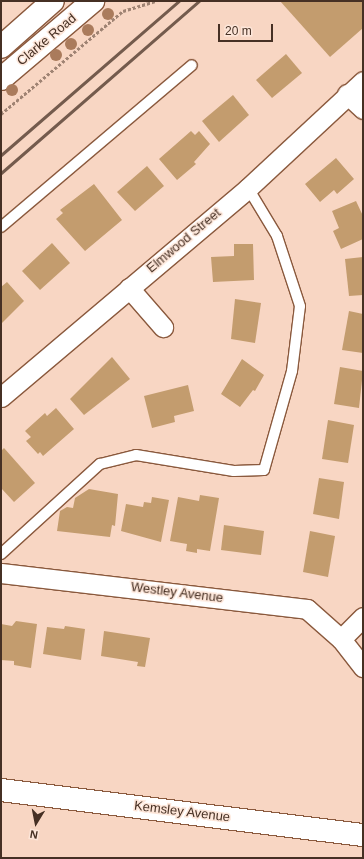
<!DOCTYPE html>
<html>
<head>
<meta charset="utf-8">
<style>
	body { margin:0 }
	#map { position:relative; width:364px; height:859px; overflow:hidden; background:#f8d6c3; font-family:Arial,sans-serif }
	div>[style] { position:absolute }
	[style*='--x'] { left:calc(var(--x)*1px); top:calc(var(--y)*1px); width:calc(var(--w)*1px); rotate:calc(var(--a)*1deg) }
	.building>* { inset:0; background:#c39c6e }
	.path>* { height:2.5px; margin-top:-1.25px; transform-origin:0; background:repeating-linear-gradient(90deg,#9f8373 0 3px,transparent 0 5px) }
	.roads { filter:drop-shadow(1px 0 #8a593d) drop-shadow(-1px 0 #8a593d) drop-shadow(0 1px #8a593d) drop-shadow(0 -1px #8a593d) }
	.service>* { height:10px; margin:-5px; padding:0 5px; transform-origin:5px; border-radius:5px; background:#fff }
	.minor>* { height:19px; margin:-9.5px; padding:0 9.5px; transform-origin:9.5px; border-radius:9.5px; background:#fff }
	.tertiary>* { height:22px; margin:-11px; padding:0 11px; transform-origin:11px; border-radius:11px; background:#fff }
	.secondary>* { height:22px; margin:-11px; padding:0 11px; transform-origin:11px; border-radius:11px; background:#fff }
	.rail>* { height:3px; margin:-1.5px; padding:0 1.5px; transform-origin:1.5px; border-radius:1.5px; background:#745b4d }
	.trees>* { width:12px; height:12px; margin:-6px; border-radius:50%; background:#aa7b5c }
	span { translate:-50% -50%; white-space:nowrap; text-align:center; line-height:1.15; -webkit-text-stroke:3px #fde6d9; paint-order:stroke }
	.street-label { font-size:13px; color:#463024 }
	.frame { position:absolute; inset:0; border:2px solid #463024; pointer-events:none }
	.north { position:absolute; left:16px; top:803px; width:40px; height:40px; -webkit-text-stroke:3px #fde6d9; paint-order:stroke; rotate:190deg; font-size:11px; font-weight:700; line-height:16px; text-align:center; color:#463024 }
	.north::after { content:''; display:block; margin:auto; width:14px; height:18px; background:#463024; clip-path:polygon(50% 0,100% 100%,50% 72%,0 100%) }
	.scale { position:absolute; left:218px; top:24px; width:55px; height:18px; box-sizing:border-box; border:2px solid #463024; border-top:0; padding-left:5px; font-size:12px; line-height:14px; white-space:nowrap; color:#463024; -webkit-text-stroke:3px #fde6d9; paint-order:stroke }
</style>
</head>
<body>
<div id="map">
	<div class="building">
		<div style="clip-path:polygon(280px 1px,363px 1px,363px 28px,330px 57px)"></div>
		<div style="clip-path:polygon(286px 54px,302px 73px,272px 98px,256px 80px)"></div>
		<div style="clip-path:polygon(233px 95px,249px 115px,219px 142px,202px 121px)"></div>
		<div style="clip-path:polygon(191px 131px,195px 135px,199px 131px,210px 144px,194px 162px,196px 164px,177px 180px,159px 159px)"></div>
		<div style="clip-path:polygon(336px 158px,354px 179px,337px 194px,334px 190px,320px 202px,305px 184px)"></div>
		<div style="clip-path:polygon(147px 166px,164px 186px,135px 211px,117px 192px)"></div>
		<div style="clip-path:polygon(94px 184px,122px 220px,85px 251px,56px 219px,63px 213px,60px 210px)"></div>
		<div style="clip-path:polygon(356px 201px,363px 216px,363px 239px,341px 249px,333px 231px,339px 228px,332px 211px)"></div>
		<div style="clip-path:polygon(52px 243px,70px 263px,40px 290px,22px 271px)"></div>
		<div style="clip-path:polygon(234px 244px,253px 244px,254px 280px,213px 282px,211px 257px,234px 256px)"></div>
		<div style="clip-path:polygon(363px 257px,363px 295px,349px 296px,345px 259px)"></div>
		<div style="clip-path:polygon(7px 282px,24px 301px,1px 324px,1px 287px)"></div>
		<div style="clip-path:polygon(235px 299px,261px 303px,255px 343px,231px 339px)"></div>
		<div style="clip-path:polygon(349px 311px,363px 314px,363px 353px,342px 350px)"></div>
		<div style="clip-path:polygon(112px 357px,130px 379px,84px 415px,70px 399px)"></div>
		<div style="clip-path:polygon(242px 359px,264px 375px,255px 391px,253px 390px,240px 407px,221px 394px)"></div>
		<div style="clip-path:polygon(340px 367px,363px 371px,359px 408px,334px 404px)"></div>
		<div style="clip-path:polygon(188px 385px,194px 411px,174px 416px,175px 422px,152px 428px,144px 396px)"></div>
		<div style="clip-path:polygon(56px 408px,74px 429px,43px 456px,40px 452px,38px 454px,26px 441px,31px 437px,25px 431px,45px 413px,47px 416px)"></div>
		<div style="clip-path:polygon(328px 420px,354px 425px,348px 463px,322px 459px)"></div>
		<div style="clip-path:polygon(4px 448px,35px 483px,14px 502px,1px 488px,1px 451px)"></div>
		<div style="clip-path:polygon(319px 478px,344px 482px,339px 519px,313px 514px)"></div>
		<div style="clip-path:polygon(89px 489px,118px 494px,115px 526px,112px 525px,110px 537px,57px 531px,60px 511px,67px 507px,73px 508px,75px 498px)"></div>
		<div style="clip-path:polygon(200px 495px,219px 498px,210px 551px,197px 549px,197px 553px,186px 551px,187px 544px,170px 541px,178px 497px,199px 501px)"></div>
		<div style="clip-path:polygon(152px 497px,169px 500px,161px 542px,121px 531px,126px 504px,143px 507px,144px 502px,151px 503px)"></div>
		<div style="clip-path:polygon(224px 525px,264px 531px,261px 555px,221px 550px)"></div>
		<div style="clip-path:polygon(310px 531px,335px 536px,328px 577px,303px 572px)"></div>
		<div style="clip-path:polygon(16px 621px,37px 624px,31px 668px,14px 665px,14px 661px,1px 660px,1px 624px,12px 626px)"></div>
		<div style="clip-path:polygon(65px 626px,85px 629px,81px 660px,43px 654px,47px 627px,64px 629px)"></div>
		<div style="clip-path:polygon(104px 631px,150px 638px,145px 667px,137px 666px,138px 662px,101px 656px)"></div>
	</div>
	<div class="path">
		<div style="--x:1;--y:114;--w:160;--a:-40.2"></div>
		<div style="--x:123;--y:11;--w:34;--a:-17"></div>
	</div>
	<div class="roads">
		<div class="service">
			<div style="--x:1;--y:227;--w:250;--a:-40.3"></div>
			<div style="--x:1;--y:554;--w:134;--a:-42.3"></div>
			<div style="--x:100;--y:464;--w:37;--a:-14"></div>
			<div style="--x:136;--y:455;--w:99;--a:9.3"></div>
			<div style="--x:234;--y:471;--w:30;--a:-2"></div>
			<div style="--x:264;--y:470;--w:103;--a:-74.2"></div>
			<div style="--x:292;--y:371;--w:65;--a:-83"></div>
			<div style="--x:300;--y:306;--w:74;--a:-108.2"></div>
			<div style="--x:277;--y:236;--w:56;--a:-121.1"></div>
		</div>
		<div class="minor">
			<div style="--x:347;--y:94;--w:22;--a:43"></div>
			<div style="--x:129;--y:288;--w:52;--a:48.9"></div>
			<div style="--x:1;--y:397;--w:324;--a:-40.2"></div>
			<div style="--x:248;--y:188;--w:157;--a:-42.9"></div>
			<div style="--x:1;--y:573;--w:308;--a:6.7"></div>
			<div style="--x:307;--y:609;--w:45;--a:41.4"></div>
			<div style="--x:363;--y:617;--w:31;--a:135"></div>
			<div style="--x:341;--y:639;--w:36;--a:52"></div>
		</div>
		<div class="tertiary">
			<div style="--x:1;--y:790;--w:365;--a:7.1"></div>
		</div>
		<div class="secondary">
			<div style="--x:1;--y:47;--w:69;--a:-41.5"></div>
			<div style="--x:1;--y:79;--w:121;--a:-40.3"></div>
		</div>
	</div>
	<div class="rail">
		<div style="--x:1;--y:155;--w:235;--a:-40.9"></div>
		<div style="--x:1;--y:173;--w:262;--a:-41"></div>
	</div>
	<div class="trees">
		<div style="left:108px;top:14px"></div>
		<div style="left:88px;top:30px"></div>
		<div style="left:71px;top:44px"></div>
		<div style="left:56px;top:55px"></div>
		<div style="left:12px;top:90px"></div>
	</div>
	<div class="street-label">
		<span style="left:47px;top:40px;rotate:-40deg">Clarke Road</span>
		<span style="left:184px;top:241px;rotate:-40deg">Elmwood Street</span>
		<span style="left:177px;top:593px;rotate:7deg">Westley Avenue</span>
		<span style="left:182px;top:812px;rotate:7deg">Kemsley Avenue</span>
	</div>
	<div class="frame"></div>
	<div class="north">N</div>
	<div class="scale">20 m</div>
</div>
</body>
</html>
